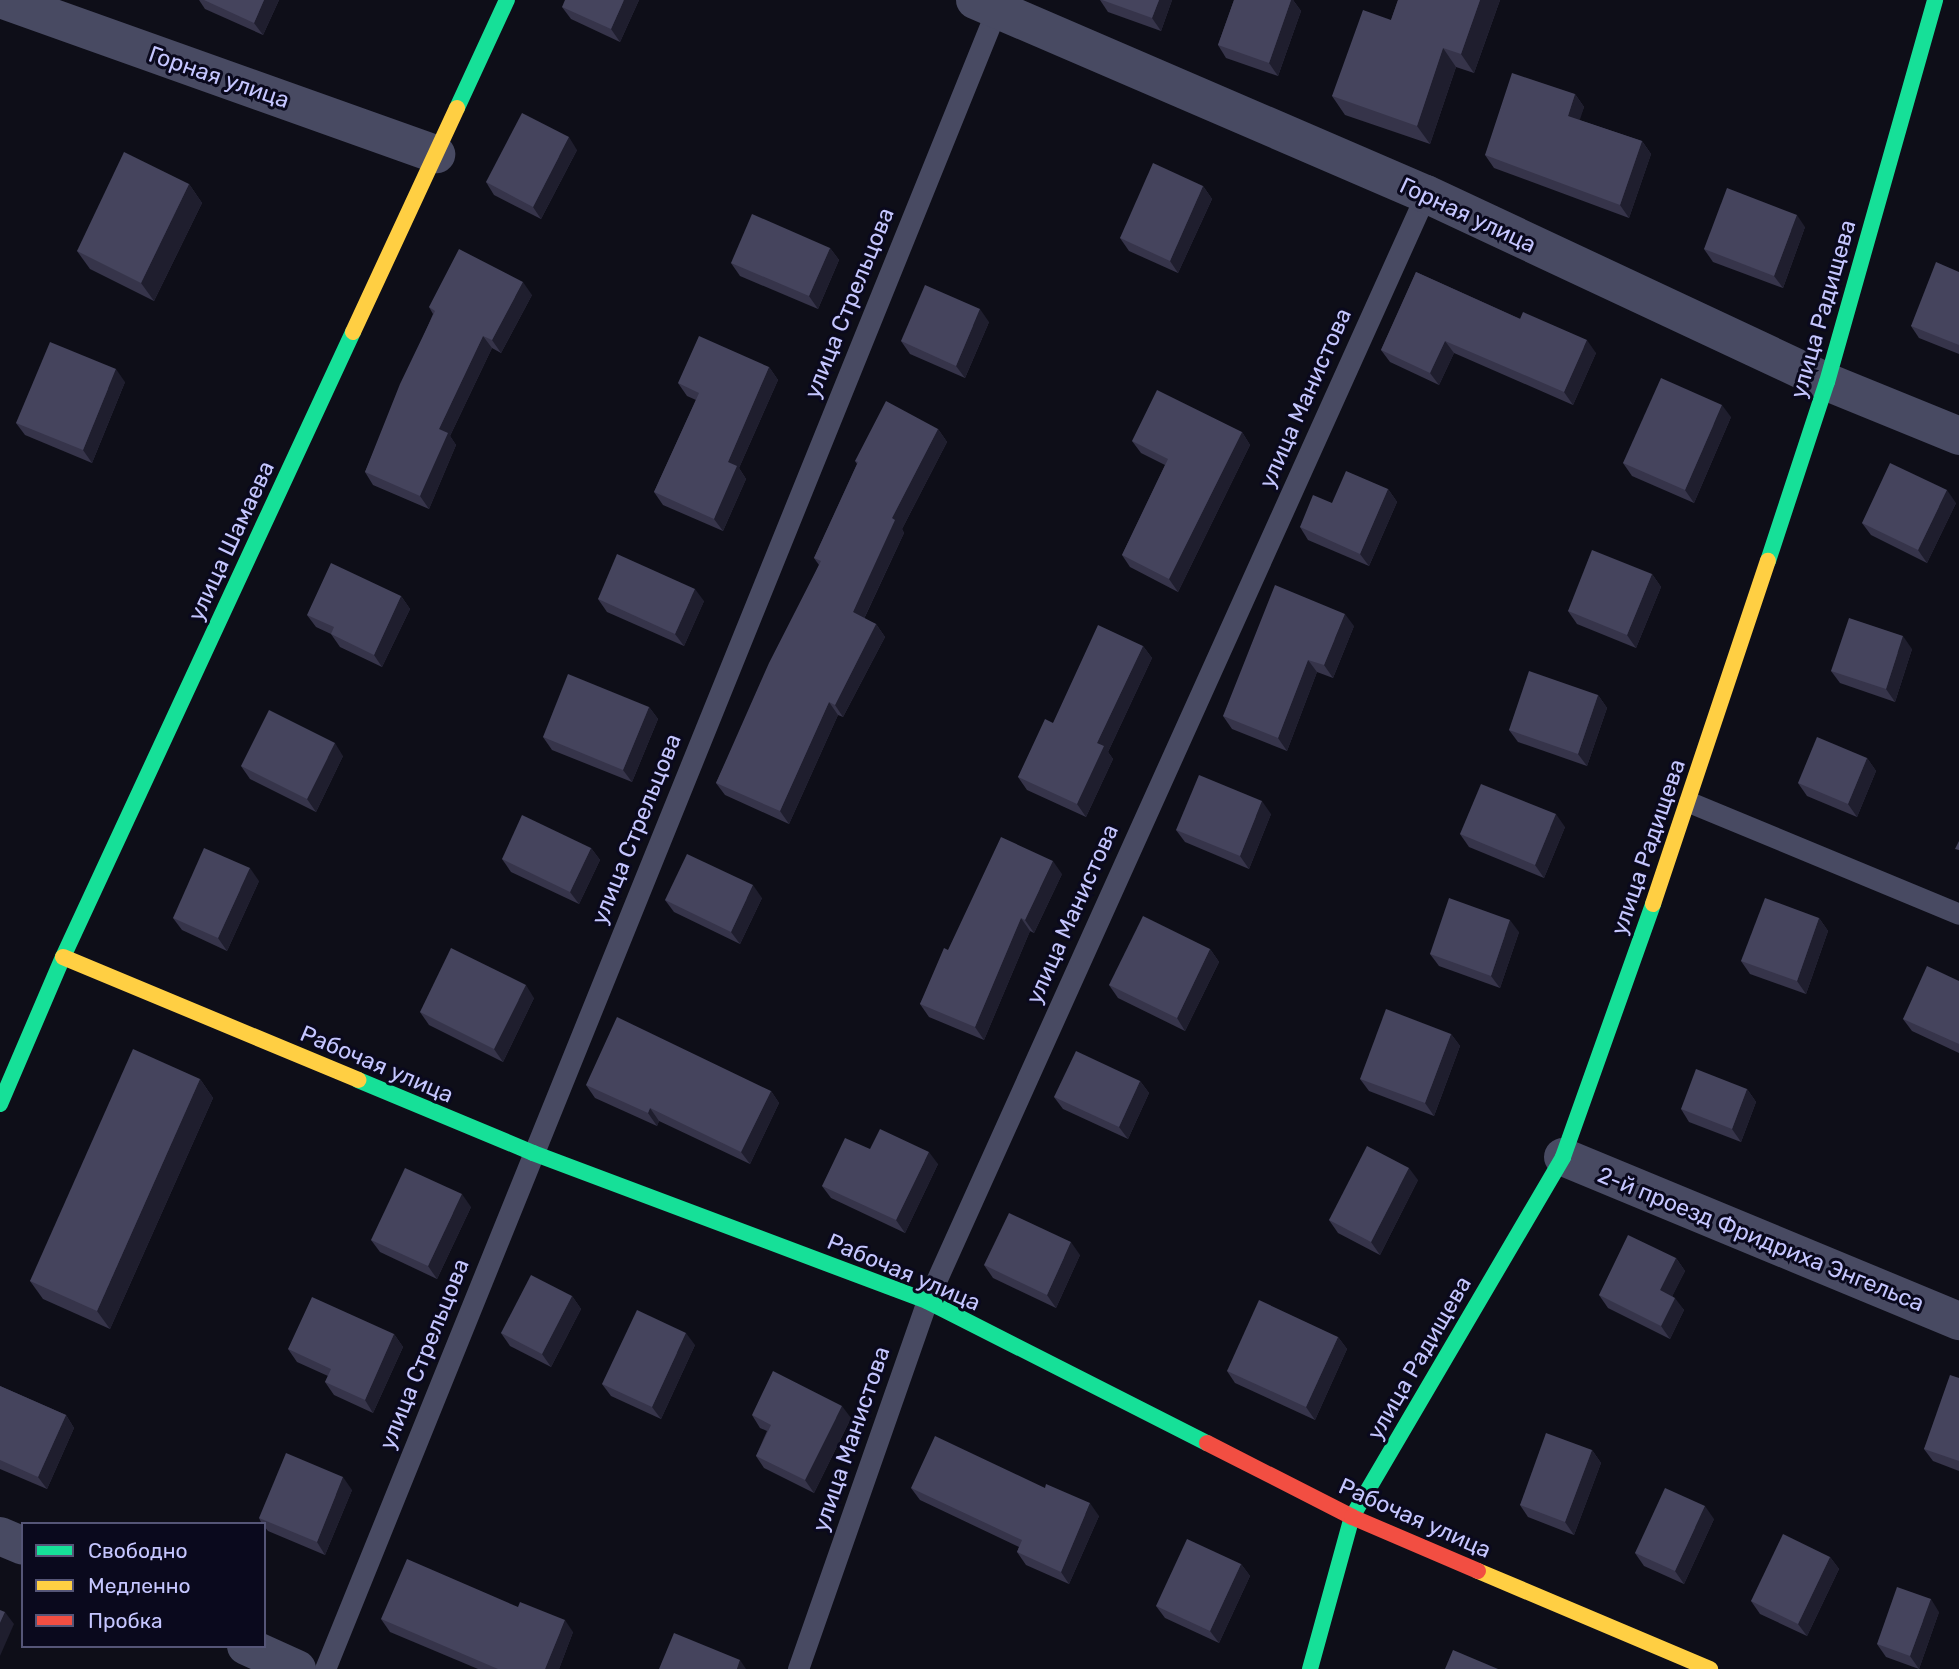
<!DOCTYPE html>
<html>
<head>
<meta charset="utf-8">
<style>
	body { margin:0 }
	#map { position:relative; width:1959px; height:1669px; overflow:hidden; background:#0e0e18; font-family:Rubik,sans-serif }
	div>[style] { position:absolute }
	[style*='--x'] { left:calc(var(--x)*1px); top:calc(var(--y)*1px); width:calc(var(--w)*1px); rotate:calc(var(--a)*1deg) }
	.lane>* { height:21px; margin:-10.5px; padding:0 10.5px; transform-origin:10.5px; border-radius:10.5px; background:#484a62 }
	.street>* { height:38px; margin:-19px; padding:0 19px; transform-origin:19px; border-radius:19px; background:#484a62 }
	.fast>* { height:16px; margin:-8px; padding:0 8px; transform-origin:8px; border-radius:8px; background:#16e098 }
	.slow>* { height:16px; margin:-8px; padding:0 8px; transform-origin:8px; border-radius:8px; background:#ffcf43 }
	.jam>* { height:16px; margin:-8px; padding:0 8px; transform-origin:8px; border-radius:8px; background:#f24e42 }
	.wall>* { inset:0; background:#36344a }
	.shaded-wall>* { inset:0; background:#1f1e2e }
	.building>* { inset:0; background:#45445d }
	span { translate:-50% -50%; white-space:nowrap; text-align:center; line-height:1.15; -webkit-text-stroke:6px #0a091d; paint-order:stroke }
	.street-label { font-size:23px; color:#c5c6ff }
	.legend { position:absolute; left:21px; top:1522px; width:245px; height:126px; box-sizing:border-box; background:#0a091d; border:2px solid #557; margin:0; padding:9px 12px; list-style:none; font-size:21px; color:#c5c6ff }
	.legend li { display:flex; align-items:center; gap:14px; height:35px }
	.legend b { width:35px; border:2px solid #557 }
</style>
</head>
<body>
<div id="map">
	<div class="lane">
		<div style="--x:1689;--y:802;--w:292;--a:22.5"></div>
		<div style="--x:325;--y:1669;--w:1792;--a:-67.97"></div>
		<div style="--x:798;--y:1669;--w:390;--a:-70.7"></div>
		<div style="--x:927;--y:1301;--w:1214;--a:-65.74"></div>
	</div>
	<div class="street">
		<div style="--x:3;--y:0;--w:460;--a:19.6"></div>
		<div style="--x:975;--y:0;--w:491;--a:23.3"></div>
		<div style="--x:1426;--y:194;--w:443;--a:25.1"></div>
		<div style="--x:1827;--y:382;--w:143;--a:22.2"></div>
		<div style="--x:1563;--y:1157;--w:429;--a:22.5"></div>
		<div style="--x:0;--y:1536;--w:25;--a:23"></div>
		<div style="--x:246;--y:1646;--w:56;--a:24.3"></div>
	</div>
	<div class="fast">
		<div style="--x:457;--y:108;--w:119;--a:-65.2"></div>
		<div style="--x:1768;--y:561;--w:188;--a:-71.8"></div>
		<div style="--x:1827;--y:382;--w:397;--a:-74.2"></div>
		<div style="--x:358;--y:1080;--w:190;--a:22.6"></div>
		<div style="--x:533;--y:1153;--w:421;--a:20.6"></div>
		<div style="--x:927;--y:1301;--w:314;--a:26.9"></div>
		<div style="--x:0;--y:1104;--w:160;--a:-66.8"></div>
		<div style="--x:63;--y:957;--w:689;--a:-65.11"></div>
		<div style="--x:1310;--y:1669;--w:158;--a:-74.6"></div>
		<div style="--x:1352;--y:1517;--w:417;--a:-59.6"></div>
		<div style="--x:1563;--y:1157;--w:269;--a:-70.4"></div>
	</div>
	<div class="slow">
		<div style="--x:353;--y:332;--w:247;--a:-65.1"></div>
		<div style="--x:1653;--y:904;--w:362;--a:-71.5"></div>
		<div style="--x:63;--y:957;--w:320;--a:22.6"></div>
		<div style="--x:1478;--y:1571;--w:252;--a:22.9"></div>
	</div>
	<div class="jam">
		<div style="--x:1207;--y:1443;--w:163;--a:27"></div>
		<div style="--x:1352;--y:1517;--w:137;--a:23.2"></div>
	</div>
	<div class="wall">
		<div style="clip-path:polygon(199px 0,279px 0,263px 35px,205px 9px)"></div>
		<div style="clip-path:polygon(639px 0,620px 42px,571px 19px,562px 7px)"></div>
		<div style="clip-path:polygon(1100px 0,1172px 0,1161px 31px,1108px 12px)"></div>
		<div style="clip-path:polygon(1234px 0,1293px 0,1301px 11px,1278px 76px,1226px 58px,1218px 45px)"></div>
		<div style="clip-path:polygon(1398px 0,1500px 0,1474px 73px,1456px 67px,1430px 144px,1345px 115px,1332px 96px,1391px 20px)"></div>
		<div style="clip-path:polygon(1575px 94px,1584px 107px,1579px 120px,1642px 141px,1651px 154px,1629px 218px,1494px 168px,1485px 155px)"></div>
		<div style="clip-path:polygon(577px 150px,541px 219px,494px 195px,486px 182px)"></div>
		<div style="clip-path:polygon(189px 184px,202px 203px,154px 301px,90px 269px,77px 251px)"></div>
		<div style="clip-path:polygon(1203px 186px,1212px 199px,1178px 273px,1129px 251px,1120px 238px)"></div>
		<div style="clip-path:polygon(1805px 227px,1783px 288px,1713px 262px,1704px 249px)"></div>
		<div style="clip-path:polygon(830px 248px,839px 260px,818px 309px,740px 276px,731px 263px)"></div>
		<div style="clip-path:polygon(1416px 272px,1596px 353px,1573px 405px,1454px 353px,1439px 385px,1390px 362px,1381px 350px)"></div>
		<div style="clip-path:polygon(1959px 272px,1959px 354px,1919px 338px,1911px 326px)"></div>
		<div style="clip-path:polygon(532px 295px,501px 353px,492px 348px,450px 436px,456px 445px,429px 509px,373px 485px,365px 472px,433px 314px,429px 307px)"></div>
		<div style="clip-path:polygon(989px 322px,965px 378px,910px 354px,901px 341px)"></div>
		<div style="clip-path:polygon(769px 367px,778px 380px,739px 468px,746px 479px,723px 531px,663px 505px,654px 492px,696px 400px,687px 396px,678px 383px)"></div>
		<div style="clip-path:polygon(125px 382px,92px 463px,25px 435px,16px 423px)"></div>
		<div style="clip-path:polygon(1731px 417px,1694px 503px,1632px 476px,1623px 463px)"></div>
		<div style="clip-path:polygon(938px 429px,947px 442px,902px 529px,904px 533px,864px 619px,876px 624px,885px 637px,843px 717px,838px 715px,789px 824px,725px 795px,716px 783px,819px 565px,814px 558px,857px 464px,855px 461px)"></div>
		<div style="clip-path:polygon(1242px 432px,1250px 445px,1178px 592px,1130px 567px,1122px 555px,1165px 465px,1141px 453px,1132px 441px)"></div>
		<div style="clip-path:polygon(1388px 489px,1397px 502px,1369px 566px,1308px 540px,1300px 527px,1332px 503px)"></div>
		<div style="clip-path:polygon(1956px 503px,1927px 563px,1871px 535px,1862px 523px)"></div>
		<div style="clip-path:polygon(1652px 574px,1661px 587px,1636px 648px,1577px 624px,1568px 611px)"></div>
		<div style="clip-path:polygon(401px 596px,410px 609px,382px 667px,340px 647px,331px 634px,316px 627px,307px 615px)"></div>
		<div style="clip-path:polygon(598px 599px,704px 601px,684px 646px,607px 612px)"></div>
		<div style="clip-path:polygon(1354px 626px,1333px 678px,1317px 672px,1287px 751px,1232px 729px,1223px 716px)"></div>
		<div style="clip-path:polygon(1143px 646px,1152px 658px,1108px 752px,1113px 759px,1086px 817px,1027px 790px,1018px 777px,1053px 723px)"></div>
		<div style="clip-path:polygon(1912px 649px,1895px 702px,1840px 683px,1831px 671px)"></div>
		<div style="clip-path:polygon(1598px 695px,1607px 708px,1587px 766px,1518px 742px,1509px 730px)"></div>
		<div style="clip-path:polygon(649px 707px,658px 719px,632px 782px,552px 750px,543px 737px)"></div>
		<div style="clip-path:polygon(343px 756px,316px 812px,250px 779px,241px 766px)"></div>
		<div style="clip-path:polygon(1867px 758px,1876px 771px,1857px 817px,1807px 796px,1798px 783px)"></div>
		<div style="clip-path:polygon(1271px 814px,1249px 869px,1185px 842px,1176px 830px)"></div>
		<div style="clip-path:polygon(1565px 827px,1544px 878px,1469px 847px,1460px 834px)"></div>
		<div style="clip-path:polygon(591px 848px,600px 860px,579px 904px,511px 872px,502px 859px)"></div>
		<div style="clip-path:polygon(1062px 874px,1034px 933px,1030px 931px,984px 1040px,929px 1017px,920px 1004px,948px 950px)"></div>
		<div style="clip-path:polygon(259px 881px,227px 951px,182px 930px,173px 918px)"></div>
		<div style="clip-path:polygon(762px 898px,740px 944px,674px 912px,665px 900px)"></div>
		<div style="clip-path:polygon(1819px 918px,1828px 931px,1806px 994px,1750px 974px,1741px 961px)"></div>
		<div style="clip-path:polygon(1519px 932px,1500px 988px,1439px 966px,1430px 954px)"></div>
		<div style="clip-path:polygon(1210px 949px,1219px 962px,1185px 1031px,1118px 998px,1109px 985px)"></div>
		<div style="clip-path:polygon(1959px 981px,1959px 1053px,1912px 1031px,1903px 1019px)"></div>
		<div style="clip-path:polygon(534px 998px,503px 1062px,429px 1025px,420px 1012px)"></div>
		<div style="clip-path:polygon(1451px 1034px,1460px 1046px,1434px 1116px,1369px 1091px,1360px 1079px)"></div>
		<div style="clip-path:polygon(200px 1079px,213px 1098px,110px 1329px,43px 1299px,30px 1281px)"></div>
		<div style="clip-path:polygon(1140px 1081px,1149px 1093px,1128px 1139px,1063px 1109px,1054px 1097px)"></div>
		<div style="clip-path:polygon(586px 1085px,771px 1091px,779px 1103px,750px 1164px,659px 1121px,657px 1126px,595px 1098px)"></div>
		<div style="clip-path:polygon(1747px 1089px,1756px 1102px,1741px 1142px,1689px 1122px,1681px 1109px)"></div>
		<div style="clip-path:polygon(870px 1149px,938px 1164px,905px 1233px,831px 1198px,822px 1186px)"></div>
		<div style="clip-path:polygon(1418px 1180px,1380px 1255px,1338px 1233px,1329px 1220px)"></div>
		<div style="clip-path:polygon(471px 1207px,437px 1279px,380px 1252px,371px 1240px)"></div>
		<div style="clip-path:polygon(1080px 1255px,1056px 1308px,993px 1278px,984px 1265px)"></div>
		<div style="clip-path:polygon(1676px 1258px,1685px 1271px,1672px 1296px,1684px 1310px,1670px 1339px,1608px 1308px,1599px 1295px)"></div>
		<div style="clip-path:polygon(572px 1296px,581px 1309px,551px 1367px,510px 1346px,501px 1333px)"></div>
		<div style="clip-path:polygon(394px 1334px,403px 1347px,373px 1413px,334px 1395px,325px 1382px,328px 1376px,297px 1362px,288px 1349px)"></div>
		<div style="clip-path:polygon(1338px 1337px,1347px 1349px,1315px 1420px,1235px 1383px,1227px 1371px)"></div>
		<div style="clip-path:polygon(695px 1345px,661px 1419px,611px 1396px,602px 1384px)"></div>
		<div style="clip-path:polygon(1959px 1378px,1959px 1471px,1933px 1461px,1924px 1449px)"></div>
		<div style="clip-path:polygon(0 1386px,66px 1415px,74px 1428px,47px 1489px,0 1469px)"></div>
		<div style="clip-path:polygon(752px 1415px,851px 1418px,814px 1493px,764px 1468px,756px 1456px,767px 1431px,760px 1428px)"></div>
		<div style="clip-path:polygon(1592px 1450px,1601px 1463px,1574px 1535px,1528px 1517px,1520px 1505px)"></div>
		<div style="clip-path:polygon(911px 1488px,1099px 1516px,1069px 1584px,1026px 1565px,1017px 1552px,1019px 1547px,920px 1500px)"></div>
		<div style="clip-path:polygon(352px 1490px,325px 1555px,268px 1531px,264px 1526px,264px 1524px,262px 1524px,259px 1518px)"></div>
		<div style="clip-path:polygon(1714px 1519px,1684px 1584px,1644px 1566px,1635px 1553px)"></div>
		<div style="clip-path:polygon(1830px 1557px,1839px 1569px,1807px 1636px,1760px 1614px,1751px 1601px)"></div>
		<div style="clip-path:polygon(1241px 1564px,1250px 1576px,1219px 1643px,1165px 1618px,1156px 1606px)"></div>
		<div style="clip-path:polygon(1939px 1612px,1919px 1669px,1886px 1657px,1877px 1644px)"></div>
		<div style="clip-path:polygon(381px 1619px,573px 1632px,559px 1669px,478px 1669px,390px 1632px)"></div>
	</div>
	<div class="shaded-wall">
		<div style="clip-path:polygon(264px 0,279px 0,263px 35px,254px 23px)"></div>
		<div style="clip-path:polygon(624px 0,639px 0,620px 42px,611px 29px)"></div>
		<div style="clip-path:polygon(1159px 0,1172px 0,1161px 31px,1152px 18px)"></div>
		<div style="clip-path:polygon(1291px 0,1293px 0,1301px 11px,1278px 76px,1269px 63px)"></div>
		<div style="clip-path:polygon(1480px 0,1500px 0,1474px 73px,1461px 54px)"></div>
		<div style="clip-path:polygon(1443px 48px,1456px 67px,1430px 144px,1417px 126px)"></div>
		<div style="clip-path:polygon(1575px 94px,1584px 107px,1577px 129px,1568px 116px)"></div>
		<div style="clip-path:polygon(569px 137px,577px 150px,541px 219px,533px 207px)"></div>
		<div style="clip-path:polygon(1642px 141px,1651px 154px,1629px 218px,1620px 205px)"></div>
		<div style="clip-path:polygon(189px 184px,202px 203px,154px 301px,141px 283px)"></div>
		<div style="clip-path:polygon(1203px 186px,1212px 199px,1178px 273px,1170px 261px)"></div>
		<div style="clip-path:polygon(1797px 215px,1805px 227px,1783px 288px,1774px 276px)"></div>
		<div style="clip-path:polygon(830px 248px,839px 260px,818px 309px,809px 296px)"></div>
		<div style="clip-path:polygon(523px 282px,532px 295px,501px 353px,492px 340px)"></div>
		<div style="clip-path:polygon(980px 309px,989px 322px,965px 378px,956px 366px)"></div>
		<div style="clip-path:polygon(483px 336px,492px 348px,450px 436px,456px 445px,429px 509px,420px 496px,439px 429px)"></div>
		<div style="clip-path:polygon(1587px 340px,1596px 353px,1573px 405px,1564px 392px)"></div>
		<div style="clip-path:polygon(1445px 341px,1454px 353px,1439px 385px,1430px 373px)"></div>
		<div style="clip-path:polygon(769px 367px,778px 380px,739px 468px,746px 479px,723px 531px,714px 519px,728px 462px)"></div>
		<div style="clip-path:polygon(116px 369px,125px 382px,92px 463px,83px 450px)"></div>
		<div style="clip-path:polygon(1722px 405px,1731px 417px,1694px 503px,1685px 490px)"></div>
		<div style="clip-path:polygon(938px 429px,947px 442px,902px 529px,904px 533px,861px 625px,853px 612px,892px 518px)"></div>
		<div style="clip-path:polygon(1242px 432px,1250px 445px,1178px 592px,1169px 579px)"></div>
		<div style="clip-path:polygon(1388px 489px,1397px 502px,1369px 566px,1360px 554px)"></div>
		<div style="clip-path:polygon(1947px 490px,1956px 503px,1927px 563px,1918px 550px)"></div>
		<div style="clip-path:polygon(1652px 574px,1661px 587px,1636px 648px,1627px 635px)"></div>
		<div style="clip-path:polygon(695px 589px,704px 601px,684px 646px,675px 634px)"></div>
		<div style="clip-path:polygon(401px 596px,410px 609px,382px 667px,374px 655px)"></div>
		<div style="clip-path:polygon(1345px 614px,1354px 626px,1333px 678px,1324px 665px)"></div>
		<div style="clip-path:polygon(876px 624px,885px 637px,843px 717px,835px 705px)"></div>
		<div style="clip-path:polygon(1903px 636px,1912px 649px,1895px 702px,1886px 689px)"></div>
		<div style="clip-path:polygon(1143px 646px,1152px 658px,1108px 752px,1113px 759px,1086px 817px,1077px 804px,1097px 743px)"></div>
		<div style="clip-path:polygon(1308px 660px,1317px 672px,1287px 751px,1278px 738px)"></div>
		<div style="clip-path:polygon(1598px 695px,1607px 708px,1587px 766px,1578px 754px)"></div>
		<div style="clip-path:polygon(829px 702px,838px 715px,789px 824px,780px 811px)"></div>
		<div style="clip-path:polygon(649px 707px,658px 719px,632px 782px,623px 770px)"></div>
		<div style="clip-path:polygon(335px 743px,343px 756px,316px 812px,307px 799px)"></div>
		<div style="clip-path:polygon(1867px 758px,1876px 771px,1857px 817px,1848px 804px)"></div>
		<div style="clip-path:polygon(1262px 801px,1271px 814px,1249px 869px,1240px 856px)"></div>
		<div style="clip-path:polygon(1556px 814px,1565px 827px,1544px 878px,1535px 865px)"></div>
		<div style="clip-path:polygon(591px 848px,600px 860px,579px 904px,570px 892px)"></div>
		<div style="clip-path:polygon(1053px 861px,1062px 874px,1034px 933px,1025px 920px)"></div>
		<div style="clip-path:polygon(250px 868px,259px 881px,227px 951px,218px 938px)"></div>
		<div style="clip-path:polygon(753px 885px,762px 898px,740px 944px,731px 932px)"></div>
		<div style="clip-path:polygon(1021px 918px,1030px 931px,984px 1040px,975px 1027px)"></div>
		<div style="clip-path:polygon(1819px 918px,1828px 931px,1806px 994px,1797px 981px)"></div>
		<div style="clip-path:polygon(1510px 920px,1519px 932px,1500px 988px,1491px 976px)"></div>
		<div style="clip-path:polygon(1210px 949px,1219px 962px,1185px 1031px,1177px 1018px)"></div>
		<div style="clip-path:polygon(526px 985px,534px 998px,503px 1062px,494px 1049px)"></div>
		<div style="clip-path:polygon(1451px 1034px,1460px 1046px,1434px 1116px,1425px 1103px)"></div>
		<div style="clip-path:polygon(200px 1079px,213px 1098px,110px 1329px,97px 1311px)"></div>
		<div style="clip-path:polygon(1140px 1081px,1149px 1093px,1128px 1139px,1119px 1127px)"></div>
		<div style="clip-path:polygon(1747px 1089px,1756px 1102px,1741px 1142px,1732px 1129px)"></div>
		<div style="clip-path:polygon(771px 1091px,779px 1103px,750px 1164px,741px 1152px)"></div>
		<div style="clip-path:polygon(650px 1108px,659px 1121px,657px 1126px,648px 1113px)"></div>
		<div style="clip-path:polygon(929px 1152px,938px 1164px,905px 1233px,896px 1220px)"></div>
		<div style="clip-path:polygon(1409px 1168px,1418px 1180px,1380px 1255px,1371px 1242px)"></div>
		<div style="clip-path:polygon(462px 1194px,471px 1207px,437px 1279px,428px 1266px)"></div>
		<div style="clip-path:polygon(1071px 1242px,1080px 1255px,1056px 1308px,1047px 1295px)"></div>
		<div style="clip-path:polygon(1676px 1258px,1685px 1271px,1669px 1303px,1660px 1290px)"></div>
		<div style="clip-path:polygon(572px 1296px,581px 1309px,551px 1367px,542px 1354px)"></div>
		<div style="clip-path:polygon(1675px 1298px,1684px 1310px,1670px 1339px,1661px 1326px)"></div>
		<div style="clip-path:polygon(686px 1333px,695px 1345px,661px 1419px,652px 1407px)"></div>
		<div style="clip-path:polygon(394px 1334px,403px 1347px,373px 1413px,365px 1400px)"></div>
		<div style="clip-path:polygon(1338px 1337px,1347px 1349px,1315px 1420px,1306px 1407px)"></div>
		<div style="clip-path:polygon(842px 1406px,851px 1418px,814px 1493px,805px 1480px)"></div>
		<div style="clip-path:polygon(66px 1415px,74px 1428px,47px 1489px,38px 1477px)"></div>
		<div style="clip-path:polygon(1592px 1450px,1601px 1463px,1574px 1535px,1565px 1522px)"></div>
		<div style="clip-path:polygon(343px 1477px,352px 1490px,325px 1555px,317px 1542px)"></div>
		<div style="clip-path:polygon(1090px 1503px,1099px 1516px,1069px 1584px,1061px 1572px)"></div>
		<div style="clip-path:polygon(1705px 1506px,1714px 1519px,1684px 1584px,1675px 1571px)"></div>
		<div style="clip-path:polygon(1830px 1557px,1839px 1569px,1807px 1636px,1798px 1624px)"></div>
		<div style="clip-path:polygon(1241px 1564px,1250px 1576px,1219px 1643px,1210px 1631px)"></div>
		<div style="clip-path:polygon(1931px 1599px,1939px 1612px,1919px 1669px,1910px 1656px)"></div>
		<div style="clip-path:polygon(5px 1612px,14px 1624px,0 1656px,0 1623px)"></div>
		<div style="clip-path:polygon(565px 1620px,573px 1632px,559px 1669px,545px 1669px)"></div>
		<div style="clip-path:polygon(740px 1660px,746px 1669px,737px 1669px)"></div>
	</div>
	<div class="building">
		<div style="clip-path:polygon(204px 0,264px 0,254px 23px)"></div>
		<div style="clip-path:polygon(565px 0,624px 0,611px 29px,562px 7px)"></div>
		<div style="clip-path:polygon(1102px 0,1159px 0,1152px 18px)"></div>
		<div style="clip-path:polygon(1234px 0,1291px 0,1269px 63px,1218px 45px)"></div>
		<div style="clip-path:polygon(1398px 0,1480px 0,1461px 54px,1443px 48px,1417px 126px,1332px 96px,1363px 10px,1391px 20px)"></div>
		<div style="clip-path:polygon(1512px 73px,1575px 94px,1568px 116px,1642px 141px,1620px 205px,1485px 155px)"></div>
		<div style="clip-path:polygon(522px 113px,569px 137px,533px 207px,486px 182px)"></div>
		<div style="clip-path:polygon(124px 152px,189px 184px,141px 283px,77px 251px)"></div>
		<div style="clip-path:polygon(1153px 163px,1203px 186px,1170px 261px,1120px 238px)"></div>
		<div style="clip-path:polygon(1727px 188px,1797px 215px,1774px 276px,1704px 249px)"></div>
		<div style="clip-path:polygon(752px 214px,830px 248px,809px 296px,731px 263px)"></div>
		<div style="clip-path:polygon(459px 249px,523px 282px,492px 340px,483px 336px,439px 429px,448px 433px,420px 496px,365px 472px,400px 384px,435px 311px,429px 307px)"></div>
		<div style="clip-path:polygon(1936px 262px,1959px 272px,1959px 345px,1911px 326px)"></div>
		<div style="clip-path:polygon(1416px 272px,1520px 319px,1523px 312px,1587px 340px,1564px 392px,1445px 341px,1430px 373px,1381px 350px)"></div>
		<div style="clip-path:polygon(925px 285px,980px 309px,956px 366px,901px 341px)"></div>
		<div style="clip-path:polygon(699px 336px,769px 367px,728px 462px,737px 466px,714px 519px,654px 492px,699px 393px,678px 383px)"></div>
		<div style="clip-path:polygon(50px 342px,116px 369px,83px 450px,16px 423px)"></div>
		<div style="clip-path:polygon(1661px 378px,1722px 405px,1685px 490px,1623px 463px)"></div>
		<div style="clip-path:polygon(1157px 390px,1242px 432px,1169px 579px,1122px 555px,1168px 459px,1132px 441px)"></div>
		<div style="clip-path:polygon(886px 401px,938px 429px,892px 518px,895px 520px,853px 612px,876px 624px,835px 705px,829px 702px,780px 811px,716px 783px,769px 663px,821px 561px,814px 558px,858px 462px,855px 461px)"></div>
		<div style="clip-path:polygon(1890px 463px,1947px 490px,1918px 550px,1862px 523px)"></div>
		<div style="clip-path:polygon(1346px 471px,1388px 489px,1360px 554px,1300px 527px,1313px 495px,1332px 503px)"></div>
		<div style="clip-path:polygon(1592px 550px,1652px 574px,1627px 635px,1568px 611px)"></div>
		<div style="clip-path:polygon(617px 554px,695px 589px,675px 634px,598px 599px)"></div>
		<div style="clip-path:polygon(331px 563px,401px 596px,374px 655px,331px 634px,334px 627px,307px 615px)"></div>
		<div style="clip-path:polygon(1275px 585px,1345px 614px,1324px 665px,1308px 660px,1278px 738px,1223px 716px)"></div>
		<div style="clip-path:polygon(1849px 618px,1903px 636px,1886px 689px,1831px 671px)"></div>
		<div style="clip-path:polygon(1098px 625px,1143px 646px,1097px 743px,1104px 746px,1077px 804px,1018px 777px,1045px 719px,1053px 723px)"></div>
		<div style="clip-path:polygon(1529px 671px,1598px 695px,1578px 754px,1509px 730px)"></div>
		<div style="clip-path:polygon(568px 674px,649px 707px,623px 770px,543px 737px)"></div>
		<div style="clip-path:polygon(269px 710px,335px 743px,307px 799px,241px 766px)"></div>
		<div style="clip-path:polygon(1817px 737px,1867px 758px,1848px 804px,1798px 783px)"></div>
		<div style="clip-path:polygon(1199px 775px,1262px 801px,1240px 856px,1176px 830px)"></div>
		<div style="clip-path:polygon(1481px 784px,1556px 814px,1535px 865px,1460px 834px)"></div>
		<div style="clip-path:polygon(522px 815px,591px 848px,570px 892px,502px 859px)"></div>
		<div style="clip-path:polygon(1001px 837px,1053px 861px,1025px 920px,1021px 918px,975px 1027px,920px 1004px,944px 948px,948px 950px)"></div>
		<div style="clip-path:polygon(1959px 841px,1959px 850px,1955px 849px)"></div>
		<div style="clip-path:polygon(204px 848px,250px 868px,218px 938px,173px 918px)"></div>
		<div style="clip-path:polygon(687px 854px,753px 885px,731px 932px,665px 900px)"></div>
		<div style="clip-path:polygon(1449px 898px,1510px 920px,1491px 976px,1430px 954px)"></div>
		<div style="clip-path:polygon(1765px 898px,1819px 918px,1797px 981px,1741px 961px)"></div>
		<div style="clip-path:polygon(1143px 916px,1210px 949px,1177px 1018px,1109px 985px)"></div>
		<div style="clip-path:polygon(451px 948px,526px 985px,494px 1049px,420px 1012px)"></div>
		<div style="clip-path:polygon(1927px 966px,1959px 981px,1959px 1044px,1903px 1019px)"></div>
		<div style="clip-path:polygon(1386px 1009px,1451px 1034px,1425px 1103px,1360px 1079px)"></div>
		<div style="clip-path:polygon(617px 1017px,771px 1091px,741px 1152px,650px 1108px,648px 1113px,586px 1085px)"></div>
		<div style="clip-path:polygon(133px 1049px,200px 1079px,97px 1311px,30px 1281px)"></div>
		<div style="clip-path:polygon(1076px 1051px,1140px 1081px,1119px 1127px,1054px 1097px)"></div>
		<div style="clip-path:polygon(1696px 1069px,1747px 1089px,1732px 1129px,1681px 1109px)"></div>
		<div style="clip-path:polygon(880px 1129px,929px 1152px,896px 1220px,822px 1186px,845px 1138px,870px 1149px)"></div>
		<div style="clip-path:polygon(1367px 1146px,1409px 1168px,1371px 1242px,1329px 1220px)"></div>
		<div style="clip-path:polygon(405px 1168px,462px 1194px,428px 1266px,371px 1240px)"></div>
		<div style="clip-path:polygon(1009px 1213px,1071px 1242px,1047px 1295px,984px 1265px)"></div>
		<div style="clip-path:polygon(1628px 1235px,1676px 1258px,1660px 1290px,1675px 1298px,1661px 1326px,1599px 1295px)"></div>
		<div style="clip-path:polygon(531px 1275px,572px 1296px,542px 1354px,501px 1333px)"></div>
		<div style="clip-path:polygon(312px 1297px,394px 1334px,365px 1400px,325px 1382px,331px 1369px,288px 1349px)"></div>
		<div style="clip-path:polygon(1259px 1300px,1338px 1337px,1306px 1407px,1227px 1371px)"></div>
		<div style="clip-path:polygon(637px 1310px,686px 1333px,652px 1407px,602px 1384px)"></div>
		<div style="clip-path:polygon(773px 1371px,842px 1406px,805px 1480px,756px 1456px,771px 1425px,752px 1415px)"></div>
		<div style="clip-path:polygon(1950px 1375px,1959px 1378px,1959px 1461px,1924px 1449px)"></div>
		<div style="clip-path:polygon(0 1386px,66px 1415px,38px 1477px,0 1460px)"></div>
		<div style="clip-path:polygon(1546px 1433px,1592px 1450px,1565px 1522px,1520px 1505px)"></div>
		<div style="clip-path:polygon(935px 1436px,1045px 1488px,1046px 1484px,1090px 1503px,1061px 1572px,1017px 1552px,1022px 1540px,911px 1488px)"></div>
		<div style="clip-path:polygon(286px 1453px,343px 1477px,317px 1542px,259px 1518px)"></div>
		<div style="clip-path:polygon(1665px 1488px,1705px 1506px,1675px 1571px,1635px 1553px)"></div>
		<div style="clip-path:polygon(1783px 1534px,1830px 1557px,1798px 1624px,1751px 1601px)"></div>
		<div style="clip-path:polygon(1187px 1539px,1241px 1564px,1210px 1631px,1156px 1606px)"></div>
		<div style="clip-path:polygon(407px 1559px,518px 1607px,520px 1602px,565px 1620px,545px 1669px,498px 1669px,381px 1619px)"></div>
		<div style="clip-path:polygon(1897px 1587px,1931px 1599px,1910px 1656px,1877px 1644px)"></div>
		<div style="clip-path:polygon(0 1610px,5px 1612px,0 1623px)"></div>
		<div style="clip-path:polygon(674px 1633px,740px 1660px,737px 1669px,659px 1669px)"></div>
		<div style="clip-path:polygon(1453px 1650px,1498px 1669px,1445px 1669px)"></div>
	</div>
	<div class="street-label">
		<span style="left:219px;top:77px;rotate:19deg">Горная улица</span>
		<span style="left:1468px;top:215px;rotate:25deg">Горная улица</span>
		<span style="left:849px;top:303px;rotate:-68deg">улица Стрельцова</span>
		<span style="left:1823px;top:309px;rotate:-74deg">улица Радищева</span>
		<span style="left:1305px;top:398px;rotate:-66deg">улица Манистова</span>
		<span style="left:231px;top:541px;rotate:-65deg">улица Шамаева</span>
		<span style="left:636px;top:829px;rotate:-68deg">улица Стрельцова</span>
		<span style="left:1648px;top:847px;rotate:-71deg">улица Радищева</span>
		<span style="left:1072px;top:914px;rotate:-66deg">улица Манистова</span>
		<span style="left:377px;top:1064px;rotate:23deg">Рабочая улица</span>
		<span style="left:1761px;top:1239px;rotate:22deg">2-й проезд Фридриха Энгельса</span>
		<span style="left:904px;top:1272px;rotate:23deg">Рабочая улица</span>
		<span style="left:424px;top:1354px;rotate:-68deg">улица Стрельцова</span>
		<span style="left:1419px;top:1358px;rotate:-60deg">улица Радищева</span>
		<span style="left:851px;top:1439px;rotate:-71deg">улица Манистова</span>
		<span style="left:1415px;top:1518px;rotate:24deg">Рабочая улица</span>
	</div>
	<ul class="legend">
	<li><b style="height:9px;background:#16e098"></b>Свободно</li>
	<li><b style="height:9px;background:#ffcf43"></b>Медленно</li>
	<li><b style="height:9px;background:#f24e42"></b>Пробка</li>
	</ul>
</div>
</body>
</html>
